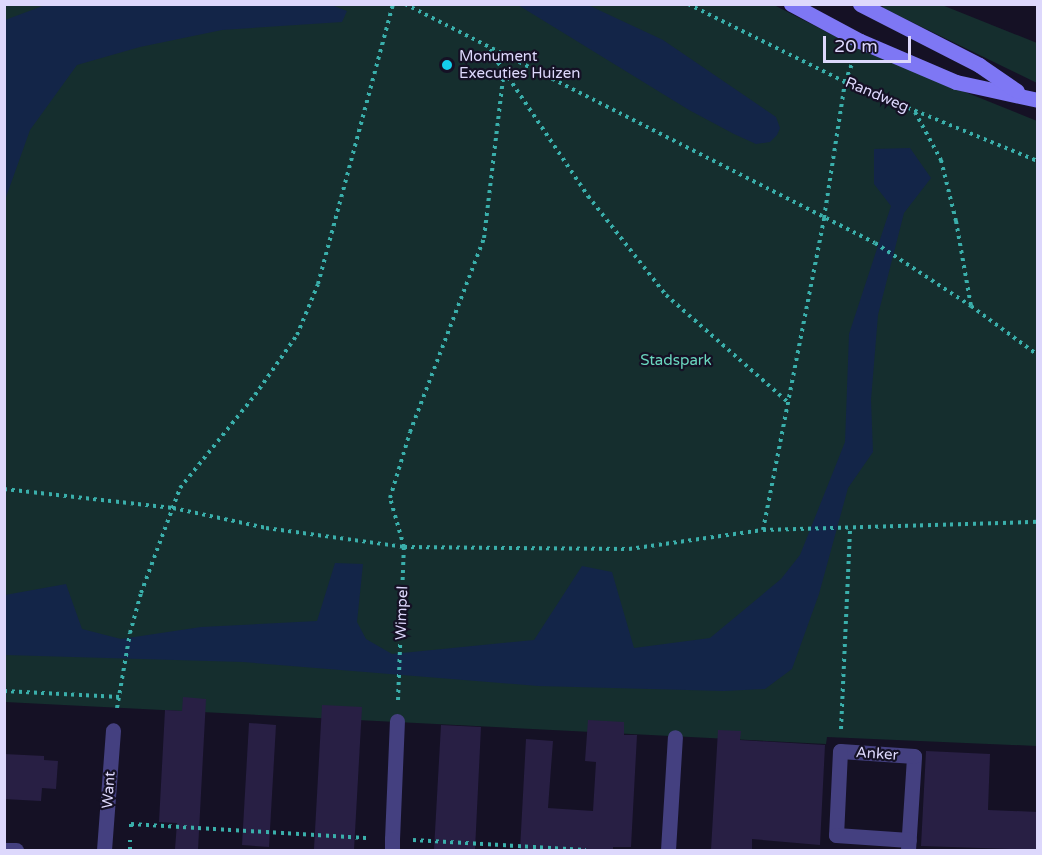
<!DOCTYPE html>
<html>
<head>
<meta charset="utf-8">
<style>
	body { margin:0 }
	#map { position:relative; width:1042px; height:855px; overflow:hidden; background:#151125; font-family:"Varela Round",sans-serif }
	div>[style] { position:absolute }
	[style*='--x'] { left:calc(var(--x)*1px); top:calc(var(--y)*1px); width:calc(var(--w)*1px); rotate:calc(var(--a)*1deg) }
	.green>* { inset:0; background:#152e2e }
	.water>* { inset:0; background:#132548 }
	.building>* { inset:0; background:#281f44 }
	.path>* { height:4px; margin-top:-2px; transform-origin:0; background:repeating-linear-gradient(90deg,#3aafab 0 3px,transparent 0 7.5px) }
	.pedestrian>* { height:15px; margin:-7.5px; padding:0 7.5px; transform-origin:7.5px; border-radius:7.5px; background:#444080 }
	.minor>* { height:15px; margin:-7.5px; padding:0 7.5px; transform-origin:7.5px; border-radius:7.5px; background:#444080 }
	.secondary>* { height:15px; margin:-7.5px; padding:0 7.5px; transform-origin:7.5px; border-radius:7.5px; background:#7e77f4 }
	.dots>* { width:16px; height:16px; translate:-50% -50%; box-sizing:border-box; border:3px solid #151125; border-radius:50% }
	span { translate:-50% -50%; white-space:nowrap; text-align:center; line-height:1.15; -webkit-text-stroke:4.5px #151125; paint-order:stroke }
	.poi-label { font-size:15px; color:#ddd8fc }
	.left { translate:0 -50%; text-align:left }
	.street-label { font-size:15px; color:#ddd8fc }
	.park-label { font-size:15px; color:#6ad7bf }
	.frame { position:absolute; inset:0; border:6px solid #ddd8fc; pointer-events:none }
	.scale { position:absolute; left:823px; top:36px; width:88px; height:27px; box-sizing:border-box; border:3px solid #ddd8fc; border-top:0; padding-left:8px; font-size:18px; line-height:21px; white-space:nowrap; color:#ddd8fc; -webkit-text-stroke:4px #151125; paint-order:stroke }
</style>
</head>
<body>
<div id="map">
	<div class="green">
		<div style="clip-path:polygon(4px 5px,774px 5px,868px 53px,1037px 121px,1037px 746px,827px 737px,826px 744px,5px 702px)"></div>
		<div style="clip-path:polygon(883px 5px,942px 5px,1037px 43px,1037px 83px,883px 8px)"></div>
	</div>
	<div class="water">
		<div style="clip-path:polygon(48px 4px,329px 4px,347px 11px,342px 22px,222px 30px,140px 47px,77px 65px,30px 130px,5px 200px,5px 20px)"></div>
		<div style="clip-path:polygon(518px 5px,588px 5px,663px 40px,776px 117px,780px 128px,777px 135px,770px 142px,756px 144px,734px 134px,689px 110px)"></div>
		<div style="clip-path:polygon(910px 148px,931px 178px,904px 213px,878px 315px,871px 400px,873px 452px,848px 488px,819px 594px,792px 669px,765px 689px,724px 691px,538px 686px,243px 662px,5px 655px,5px 595px,66px 584px,82px 629px,121px 639px,201px 627px,317px 621px,335px 563px,363px 564px,357px 622px,366px 639px,392px 654px,534px 640px,582px 566px,612px 572px,634px 648px,710px 638px,781px 579px,800px 555px,845px 442px,849px 334px,891px 206px,874px 184px,874px 149px)"></div>
	</div>
	<div class="building">
		<div style="clip-path:polygon(183px 697px,206px 699px,198px 850px,175px 849px,177px 823px,159px 822px,165px 710px,182px 711px)"></div>
		<div style="clip-path:polygon(322px 705px,362px 707px,354px 850px,314px 849px)"></div>
		<div style="clip-path:polygon(588px 720px,624px 722px,624px 735px,637px 735px,631px 847px,613px 847px,613px 850px,520px 850px,526px 739px,553px 741px,548px 808px,593px 811px,596px 762px,585px 761px)"></div>
		<div style="clip-path:polygon(249px 723px,276px 725px,269px 847px,242px 845px)"></div>
		<div style="clip-path:polygon(441px 725px,481px 727px,475px 850px,434px 850px)"></div>
		<div style="clip-path:polygon(718px 730px,741px 731px,740px 740px,825px 745px,820px 845px,752px 839px,752px 850px,711px 850px)"></div>
		<div style="clip-path:polygon(926px 751px,990px 754px,988px 810px,1038px 812px,1038px 850px,921px 846px)"></div>
		<div style="clip-path:polygon(4px 754px,44px 756px,44px 760px,58px 761px,56px 789px,42px 788px,41px 801px,4px 799px)"></div>
	</div>
	<div class="path">
		<div style="--x:405;--y:4;--w:527;--a:26.95"></div>
		<div style="--x:875;--y:243;--w:115;--a:33.3"></div>
		<div style="--x:971;--y:306;--w:83;--a:36.2"></div>
		<div style="--x:688;--y:4;--w:175;--a:26.4"></div>
		<div style="--x:845;--y:82;--w:209;--a:22.3"></div>
		<div style="--x:504;--y:71;--w:151;--a:56.1"></div>
		<div style="--x:588;--y:196;--w:126;--a:51.8"></div>
		<div style="--x:666;--y:295;--w:162;--a:41.3"></div>
		<div style="--x:915;--y:112;--w:55;--a:61.6"></div>
		<div style="--x:941;--y:160;--w:63;--a:76.2"></div>
		<div style="--x:956;--y:221;--w:86;--a:80"></div>
		<div style="--x:4;--y:489;--w:170;--a:6.4"></div>
		<div style="--x:173;--y:508;--w:95;--a:12.1"></div>
		<div style="--x:266;--y:528;--w:139;--a:7.8"></div>
		<div style="--x:404;--y:547;--w:225;--a:0.5"></div>
		<div style="--x:629;--y:549;--w:135;--a:-8.1"></div>
		<div style="--x:763;--y:530;--w:275;--a:-1.7"></div>
		<div style="--x:763;--y:530;--w:318;--a:-78.9"></div>
		<div style="--x:824;--y:218;--w:138;--a:-81.2"></div>
		<div style="--x:845;--y:82;--w:22;--a:-69"></div>
		<div style="--x:4;--y:691;--w:116;--a:3"></div>
		<div style="--x:398;--y:700;--w:153;--a:-87.8"></div>
		<div style="--x:404;--y:547;--w:51;--a:-105.9"></div>
		<div style="--x:390;--y:498;--w:69;--a:-73.1"></div>
		<div style="--x:410;--y:432;--w:208;--a:-69.1"></div>
		<div style="--x:484;--y:238;--w:168;--a:-83.2"></div>
		<div style="--x:504;--y:71;--w:28;--a:-125"></div>
		<div style="--x:117;--y:708;--w:76;--a:-80.2"></div>
		<div style="--x:130;--y:633;--w:41;--a:-74.6"></div>
		<div style="--x:141;--y:593;--w:112;--a:-69.6"></div>
		<div style="--x:180;--y:488;--w:119;--a:-51.1"></div>
		<div style="--x:255;--y:395;--w:73;--a:-55"></div>
		<div style="--x:297;--y:335;--w:55;--a:-67.6"></div>
		<div style="--x:318;--y:284;--w:290;--a:-75"></div>
		<div style="--x:841;--y:729;--w:200;--a:-87.4"></div>
		<div style="--x:131;--y:827;--w:3;--a:-90"></div>
		<div style="--x:131;--y:824;--w:239;--a:3.4"></div>
		<div style="--x:413;--y:840;--w:173;--a:3.3"></div>
		<div style="--x:130;--y:850;--w:10;--a:-90"></div>
	</div>
	<div class="pedestrian">
		<div style="--x:392;--y:839;--w:118;--a:-87.6"></div>
		<div style="--x:668;--y:850;--w:113;--a:-86.5"></div>
	</div>
	<div class="minor">
		<div style="--x:4;--y:850;--w:12;--a:0"></div>
		<div style="--x:104;--y:850;--w:120;--a:-85.7"></div>
		<div style="--x:392;--y:850;--w:11;--a:-90"></div>
		<div style="--x:908;--y:850;--w:94;--a:-86.3"></div>
		<div style="--x:914;--y:756;--w:74;--a:-176.1"></div>
		<div style="--x:840;--y:751;--w:84;--a:92.7"></div>
		<div style="--x:836;--y:835;--w:73;--a:3.9"></div>
	</div>
	<div class="secondary">
		<div style="--x:791;--y:4;--w:78;--a:28.2"></div>
		<div style="--x:860;--y:41;--w:104;--a:23.1"></div>
		<div style="--x:956;--y:82;--w:84;--a:12.4"></div>
		<div style="--x:860;--y:4;--w:134;--a:27.1"></div>
		<div style="--x:979;--y:65;--w:46;--a:34.4"></div>
	</div>
	<div class="dots">
		<div style="left:447px;top:65px;background:#14cfec"></div>
	</div>
	<div class="poi-label">
		<span class="left" style="left:459px;top:65px">Monument<br>Executies Huizen</span>
	</div>
	<div class="street-label">
		<span style="left:877px;top:95px;rotate:23deg">Randweg</span>
		<span style="left:402px;top:613px;rotate:-88deg">Wimpel</span>
		<span style="left:877px;top:754px;rotate:4deg">Anker</span>
		<span style="left:109px;top:790px;rotate:-86deg">Want</span>
	</div>
	<div class="park-label">
		<span style="left:676px;top:361px">Stadspark</span>
	</div>
	<div class="frame"></div>
	<div class="scale">20 m</div>
</div>
</body>
</html>
